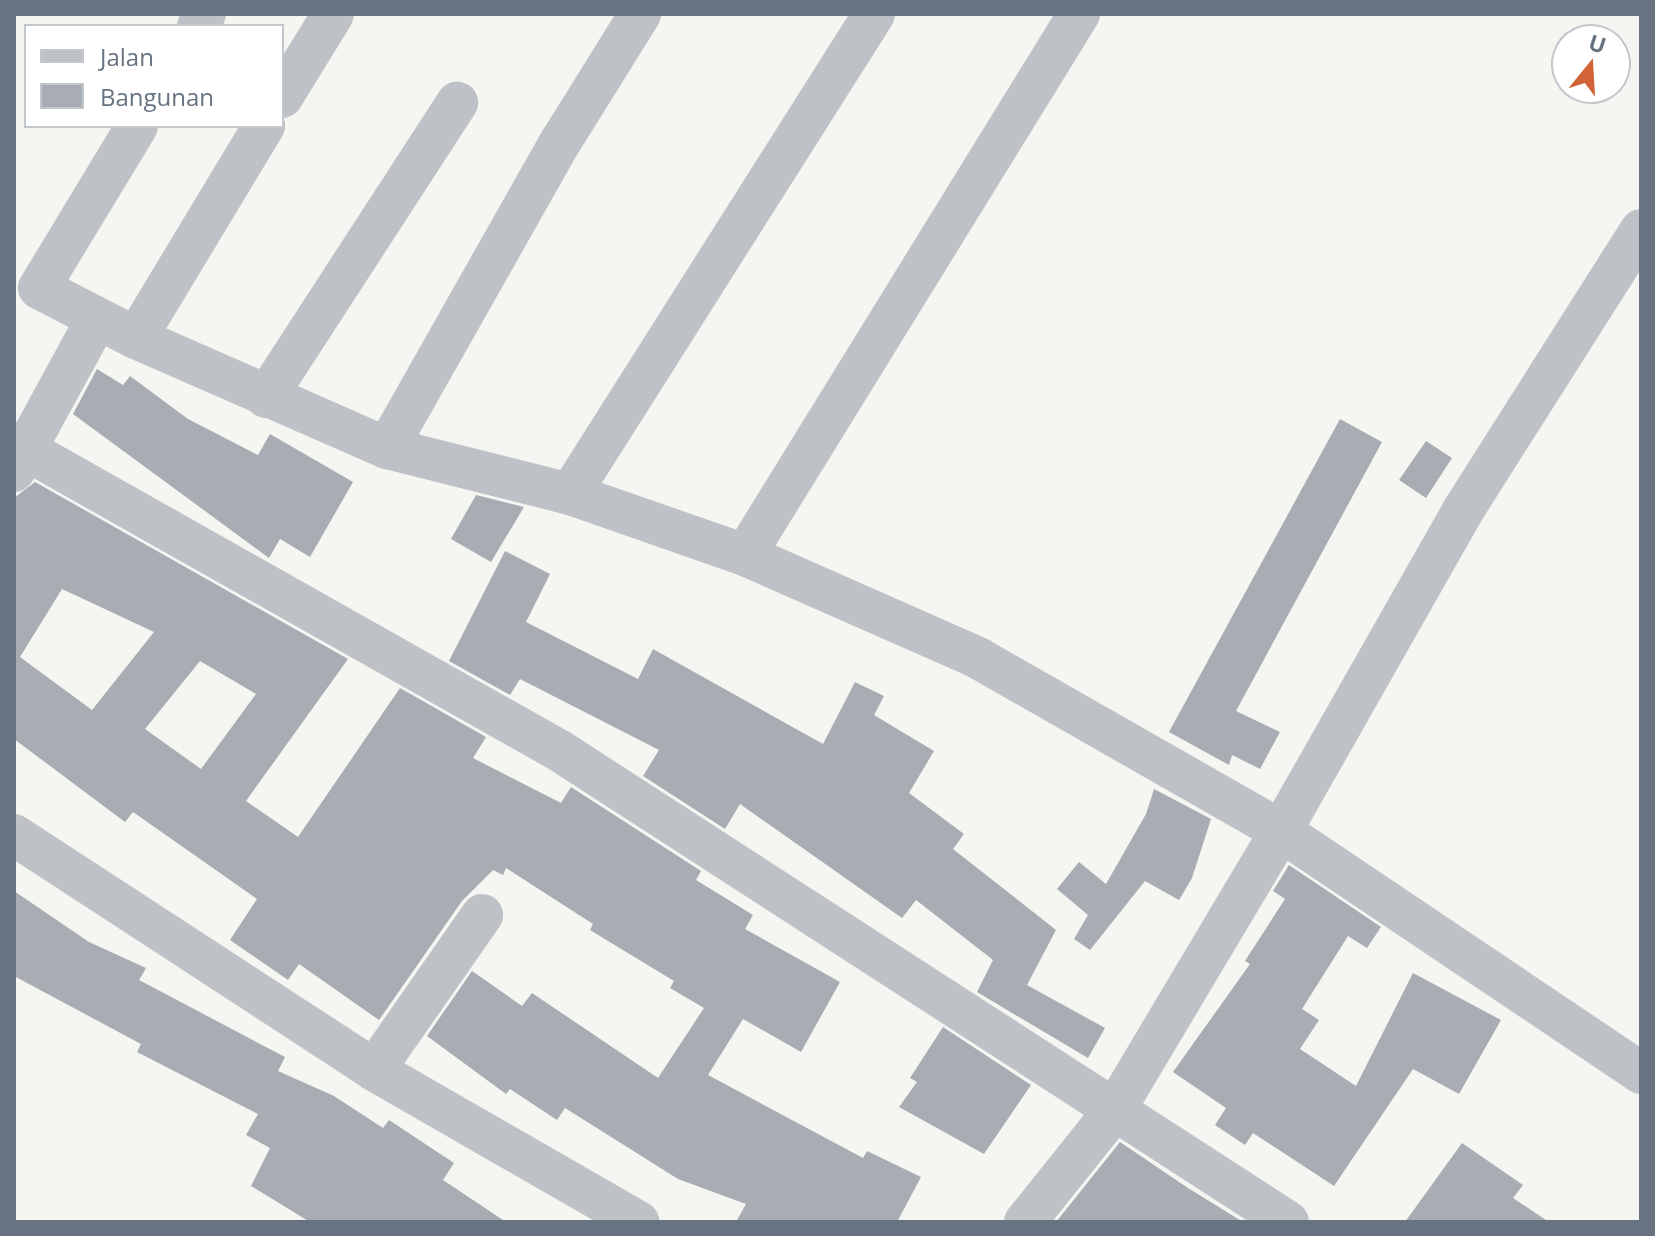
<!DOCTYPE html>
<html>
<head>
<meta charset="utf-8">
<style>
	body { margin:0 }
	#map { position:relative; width:1655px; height:1236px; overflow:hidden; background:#f5f5f2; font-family:"Open Sans",sans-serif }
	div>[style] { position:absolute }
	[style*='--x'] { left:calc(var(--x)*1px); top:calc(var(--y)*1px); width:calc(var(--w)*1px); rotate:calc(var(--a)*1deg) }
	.building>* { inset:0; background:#a7adb3 }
	.minor>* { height:42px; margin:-21px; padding:0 21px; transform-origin:21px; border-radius:21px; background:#bec1c5 }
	span { translate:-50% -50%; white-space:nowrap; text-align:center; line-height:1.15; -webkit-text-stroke:8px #fff; paint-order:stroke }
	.frame { position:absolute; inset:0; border:16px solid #677380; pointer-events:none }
	.legend { position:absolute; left:24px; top:24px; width:260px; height:104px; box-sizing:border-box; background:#fff; border:2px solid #c2c7cc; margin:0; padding:10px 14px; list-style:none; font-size:24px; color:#677380 }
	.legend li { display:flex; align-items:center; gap:16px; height:40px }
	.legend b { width:40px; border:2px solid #c2c7cc }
	.north { position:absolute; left:1551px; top:24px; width:80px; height:80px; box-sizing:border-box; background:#fff; border:2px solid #c2c7cc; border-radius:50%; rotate:18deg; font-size:22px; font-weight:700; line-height:32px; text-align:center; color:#677380 }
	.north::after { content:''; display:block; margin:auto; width:28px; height:36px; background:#d16336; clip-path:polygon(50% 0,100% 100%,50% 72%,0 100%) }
</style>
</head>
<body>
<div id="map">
	<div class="building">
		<div style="clip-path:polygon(97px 369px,123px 385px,130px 376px,188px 419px,258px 455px,270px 434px,353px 482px,310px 557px,280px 539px,269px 558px,73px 414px)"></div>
		<div style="clip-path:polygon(1340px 419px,1382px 442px,1236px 711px,1280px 732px,1260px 769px,1232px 755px,1229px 765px,1169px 732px)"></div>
		<div style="clip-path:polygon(1426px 441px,1452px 458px,1426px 498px,1399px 480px)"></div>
		<div style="clip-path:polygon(evenodd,35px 482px,348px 659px,246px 801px,298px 837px,400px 688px,486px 737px,473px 758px,561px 803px,571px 787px,701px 871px,696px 880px,753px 915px,745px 929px,840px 982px,801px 1052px,743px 1019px,708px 1075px,863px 1158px,867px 1151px,921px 1177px,897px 1222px,736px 1222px,746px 1204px,678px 1179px,565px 1108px,557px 1120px,510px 1089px,506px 1094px,427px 1036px,472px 971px,522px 1006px,532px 993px,658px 1078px,704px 1008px,670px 988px,674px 981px,590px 930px,593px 924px,506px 868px,503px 875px,493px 870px,462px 901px,379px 1020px,299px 964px,288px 980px,230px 940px,257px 899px,133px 812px,125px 822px,14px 739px,14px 498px,35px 482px,62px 589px,154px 632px,92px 710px,20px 657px,62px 589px,35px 482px,200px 661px,256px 694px,201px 769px,145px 729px,200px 661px)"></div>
		<div style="clip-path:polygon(476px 495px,524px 507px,491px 562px,451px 539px)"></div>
		<div style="clip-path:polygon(505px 551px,550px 574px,526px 622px,638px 679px,653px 649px,823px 744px,855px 682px,884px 696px,874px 715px,934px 751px,909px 793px,964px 834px,953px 849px,1056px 930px,1027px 985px,1105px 1028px,1088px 1058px,977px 992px,993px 960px,916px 900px,902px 918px,740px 804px,725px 829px,643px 776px,659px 750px,520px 679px,510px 695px,449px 661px)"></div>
		<div style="clip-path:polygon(1154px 789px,1211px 819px,1192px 878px,1179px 900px,1145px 881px,1090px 950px,1074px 939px,1088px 915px,1057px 889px,1079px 862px,1106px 884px,1146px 814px)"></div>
		<div style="clip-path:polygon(1289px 865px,1381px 927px,1367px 948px,1348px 936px,1302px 1009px,1319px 1020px,1300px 1049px,1356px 1086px,1413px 973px,1501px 1020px,1459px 1094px,1413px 1069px,1334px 1186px,1253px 1133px,1245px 1145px,1215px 1125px,1226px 1108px,1173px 1072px,1250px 964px,1245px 961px,1285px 899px,1273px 891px)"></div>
		<div style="clip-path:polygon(14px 891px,89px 942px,146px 968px,139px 980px,285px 1057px,278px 1071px,334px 1096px,383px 1128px,389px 1120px,454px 1163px,443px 1180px,506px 1222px,310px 1222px,251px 1186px,270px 1148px,246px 1135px,258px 1114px,137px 1052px,141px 1044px,14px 976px)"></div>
		<div style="clip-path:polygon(943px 1027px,1031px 1085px,984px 1154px,899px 1107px,917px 1082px,910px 1078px)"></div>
		<div style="clip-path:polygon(1120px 1142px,1188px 1188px,1243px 1222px,1056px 1222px)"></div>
		<div style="clip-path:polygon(1462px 1143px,1523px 1185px,1513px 1198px,1549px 1222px,1405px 1222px)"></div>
	</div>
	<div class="minor">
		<div style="--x:198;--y:26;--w:14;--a:-60"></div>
		<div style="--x:282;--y:97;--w:97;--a:-58.4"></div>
		<div style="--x:137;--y:126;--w:189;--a:121.2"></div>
		<div style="--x:39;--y:288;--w:109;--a:27.3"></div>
		<div style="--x:136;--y:338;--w:274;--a:23.7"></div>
		<div style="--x:387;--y:448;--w:189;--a:14.1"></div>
		<div style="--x:570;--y:494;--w:185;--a:19.2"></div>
		<div style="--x:745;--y:555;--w:255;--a:23.8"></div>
		<div style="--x:978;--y:658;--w:349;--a:29.7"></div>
		<div style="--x:1281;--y:831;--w:434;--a:33.9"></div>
		<div style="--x:136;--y:338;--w:248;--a:-58.9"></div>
		<div style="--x:266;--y:397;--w:351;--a:-57"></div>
		<div style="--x:14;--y:443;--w:627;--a:29.43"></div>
		<div style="--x:560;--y:751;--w:867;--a:32.9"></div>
		<div style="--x:387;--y:448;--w:353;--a:-60.5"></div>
		<div style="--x:561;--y:141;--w:150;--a:-58.1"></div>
		<div style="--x:14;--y:471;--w:173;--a:-61.4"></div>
		<div style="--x:570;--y:494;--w:568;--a:-57.65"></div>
		<div style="--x:745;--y:555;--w:636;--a:-58.31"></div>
		<div style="--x:14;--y:835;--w:430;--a:33.1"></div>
		<div style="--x:374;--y:1070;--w:305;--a:29.9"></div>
		<div style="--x:374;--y:1070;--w:189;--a:-55.1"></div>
		<div style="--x:1025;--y:1222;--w:142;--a:-51.3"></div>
		<div style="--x:1114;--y:1111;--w:326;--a:-59.2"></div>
		<div style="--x:1281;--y:831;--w:367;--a:-60.4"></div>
		<div style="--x:1462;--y:512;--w:334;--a:-57.6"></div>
	</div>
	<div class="frame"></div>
	<ul class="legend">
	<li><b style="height:10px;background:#bec1c5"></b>Jalan</li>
	<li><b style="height:22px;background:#a7adb3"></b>Bangunan</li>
	</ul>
	<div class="north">U</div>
</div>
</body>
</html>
